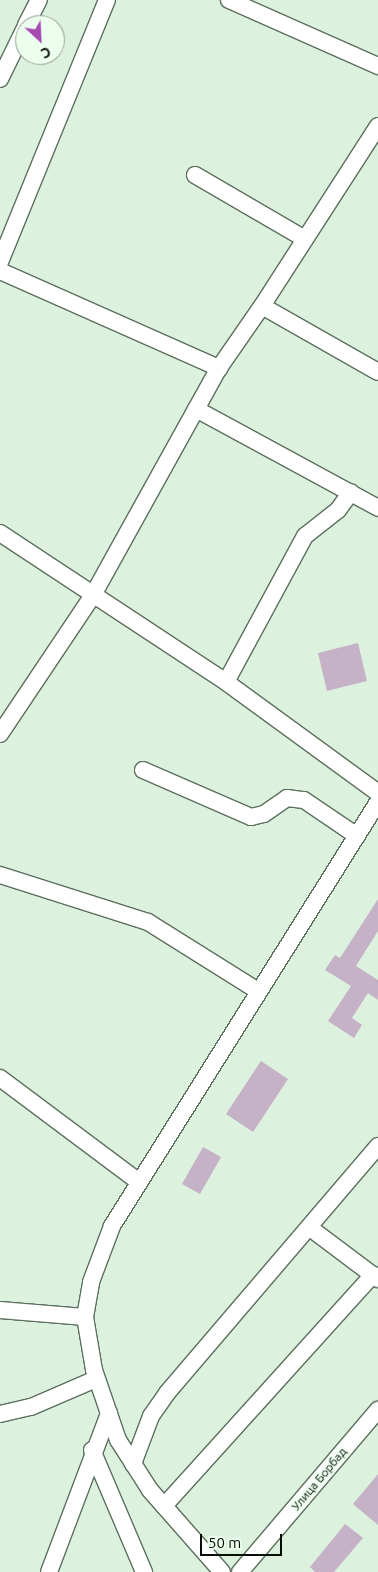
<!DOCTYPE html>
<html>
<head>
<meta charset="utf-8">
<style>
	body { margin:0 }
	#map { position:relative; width:378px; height:1572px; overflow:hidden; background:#dcf2de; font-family:Ubuntu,sans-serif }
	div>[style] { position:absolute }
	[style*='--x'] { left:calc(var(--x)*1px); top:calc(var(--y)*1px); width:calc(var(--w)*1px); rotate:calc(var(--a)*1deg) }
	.building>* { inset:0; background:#c5b2c6 }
	.roads { filter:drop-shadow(1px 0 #5c6f5d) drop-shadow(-1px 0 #5c6f5d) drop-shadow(0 1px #5c6f5d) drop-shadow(0 -1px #5c6f5d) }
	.minor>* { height:16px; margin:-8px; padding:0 8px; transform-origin:8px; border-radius:8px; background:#fff }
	span { translate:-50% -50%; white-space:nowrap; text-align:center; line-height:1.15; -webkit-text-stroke:4px #ecfeee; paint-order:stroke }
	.street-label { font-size:12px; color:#070e08 }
	.north { position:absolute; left:15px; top:15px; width:50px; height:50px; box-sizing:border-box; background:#ecfeee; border:1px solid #909e92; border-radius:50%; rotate:155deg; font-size:14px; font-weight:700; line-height:20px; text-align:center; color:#070e08 }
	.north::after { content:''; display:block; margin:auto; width:18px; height:22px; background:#a749b2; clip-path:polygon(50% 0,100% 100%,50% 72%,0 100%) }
	.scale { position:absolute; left:200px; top:1534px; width:82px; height:22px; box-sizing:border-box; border:2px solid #070e08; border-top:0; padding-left:6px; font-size:15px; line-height:18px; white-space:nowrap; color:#070e08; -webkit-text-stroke:4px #ecfeee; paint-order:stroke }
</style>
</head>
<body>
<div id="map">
	<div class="building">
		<div style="clip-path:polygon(358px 643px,367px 681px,327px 691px,318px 653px)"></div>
		<div style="clip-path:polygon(378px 899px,378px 931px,356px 966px,378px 980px,378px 1000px,368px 993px,352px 1018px,362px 1025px,354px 1038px,328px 1021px,351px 986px,325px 970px,335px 955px,340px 958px)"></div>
		<div style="clip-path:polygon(261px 1061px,288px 1079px,253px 1132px,226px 1114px)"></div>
		<div style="clip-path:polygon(203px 1147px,221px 1157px,200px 1194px,182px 1184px)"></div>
		<div style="clip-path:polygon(378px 1474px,378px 1525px,353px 1504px)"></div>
		<div style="clip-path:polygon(345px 1524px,363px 1538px,334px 1572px,315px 1572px,310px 1567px)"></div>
	</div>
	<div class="roads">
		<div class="minor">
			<div style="--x:229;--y:0;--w:163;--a:23.9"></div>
			<div style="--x:26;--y:25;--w:28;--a:-63"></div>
			<div style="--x:0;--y:79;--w:57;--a:-63.9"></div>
			<div style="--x:195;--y:175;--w:127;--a:30.2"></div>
			<div style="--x:0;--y:262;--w:283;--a:-67.8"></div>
			<div style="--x:0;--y:271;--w:240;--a:23.9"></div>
			<div style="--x:262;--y:306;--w:214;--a:-57.2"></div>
			<div style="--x:196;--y:409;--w:207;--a:28.5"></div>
			<div style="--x:0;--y:533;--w:271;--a:33.4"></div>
			<div style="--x:226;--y:682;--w:188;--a:36.1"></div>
			<div style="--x:226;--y:682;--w:166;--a:-61.6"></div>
			<div style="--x:305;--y:536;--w:42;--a:-38.2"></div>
			<div style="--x:338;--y:510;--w:22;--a:-54"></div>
			<div style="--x:0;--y:734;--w:167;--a:-56.2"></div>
			<div style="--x:93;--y:595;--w:260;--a:-61"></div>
			<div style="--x:219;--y:368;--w:75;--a:-55.3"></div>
			<div style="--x:262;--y:306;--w:133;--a:29.6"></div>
			<div style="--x:143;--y:770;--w:118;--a:23.5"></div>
			<div style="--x:251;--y:817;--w:13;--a:-13"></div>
			<div style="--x:264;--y:814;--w:28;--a:-35"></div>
			<div style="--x:287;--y:798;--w:17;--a:7"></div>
			<div style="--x:304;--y:800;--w:64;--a:34.2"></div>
			<div style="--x:0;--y:875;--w:155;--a:17.6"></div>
			<div style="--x:148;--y:922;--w:130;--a:32.1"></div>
			<div style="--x:0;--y:1078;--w:174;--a:36.8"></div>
			<div style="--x:310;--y:1228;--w:85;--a:36.9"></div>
			<div style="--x:0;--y:1310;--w:85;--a:4.7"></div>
			<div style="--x:0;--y:1414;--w:32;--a:-13"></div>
			<div style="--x:31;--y:1407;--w:71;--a:-23.3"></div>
			<div style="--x:92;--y:1450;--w:133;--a:66.9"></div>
			<div style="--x:133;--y:1464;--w:51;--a:-69.4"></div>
			<div style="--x:151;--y:1416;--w:28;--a:-55"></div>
			<div style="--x:167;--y:1393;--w:325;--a:-49.5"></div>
			<div style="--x:164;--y:1506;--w:312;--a:-47.9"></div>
			<div style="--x:49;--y:1572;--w:170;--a:-69.3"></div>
			<div style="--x:222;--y:1572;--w:109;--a:-131.3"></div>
			<div style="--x:150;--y:1490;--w:59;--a:-122.6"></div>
			<div style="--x:118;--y:1440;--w:74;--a:-108.9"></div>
			<div style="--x:94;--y:1370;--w:54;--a:-99.6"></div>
			<div style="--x:85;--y:1317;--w:36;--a:-80"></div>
			<div style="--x:91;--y:1282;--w:60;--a:-69.4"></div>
			<div style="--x:112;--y:1226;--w:501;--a:-57.9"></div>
			<div style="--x:240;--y:1572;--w:213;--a:-49.6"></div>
		</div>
	</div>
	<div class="street-label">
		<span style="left:319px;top:1479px;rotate:-50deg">Улица Борбад</span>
	</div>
	<div class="north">С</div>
	<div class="scale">50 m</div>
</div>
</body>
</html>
